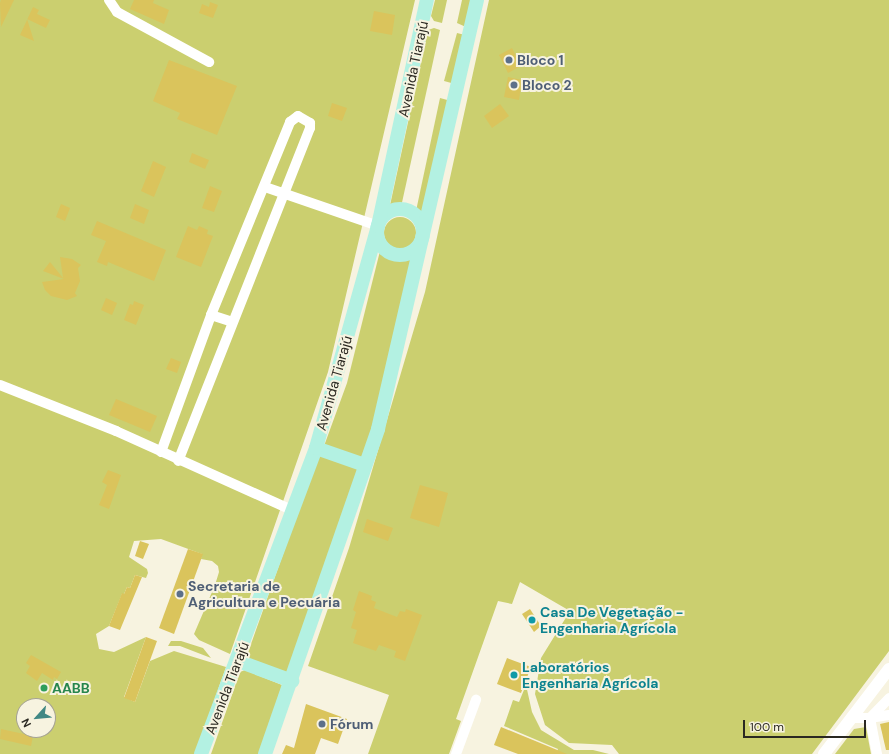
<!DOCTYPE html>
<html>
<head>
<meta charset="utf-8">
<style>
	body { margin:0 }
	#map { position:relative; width:889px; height:754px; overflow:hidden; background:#f7f3e0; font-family:"DM Sans",sans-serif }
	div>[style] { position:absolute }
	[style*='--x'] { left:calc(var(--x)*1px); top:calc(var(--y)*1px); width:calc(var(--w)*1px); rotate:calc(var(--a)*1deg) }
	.green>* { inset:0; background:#cbcf6f }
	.round { border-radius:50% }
	.building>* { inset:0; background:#dac45c }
	.minor>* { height:10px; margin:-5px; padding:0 5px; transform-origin:5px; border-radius:5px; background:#fff }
	.tertiary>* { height:12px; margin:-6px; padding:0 6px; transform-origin:6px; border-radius:6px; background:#fff }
	.secondary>* { height:14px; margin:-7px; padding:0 7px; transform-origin:7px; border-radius:7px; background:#b3f1e2 }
	.secondary>.ring { margin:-7px; padding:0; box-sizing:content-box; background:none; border:14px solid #b3f1e2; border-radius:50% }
	.dots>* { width:11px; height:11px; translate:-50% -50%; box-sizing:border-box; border:2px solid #f7f3e0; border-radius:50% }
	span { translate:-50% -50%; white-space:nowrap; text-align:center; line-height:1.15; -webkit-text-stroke:4px #f7f3e0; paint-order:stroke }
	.service-label { font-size:14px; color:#4e5e75; font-weight:700 }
	.left { translate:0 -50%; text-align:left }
	.street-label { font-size:14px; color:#2a2821 }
	.culture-label { font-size:14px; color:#0d838f; font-weight:700 }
	.leisure-label { font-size:14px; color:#27864d; font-weight:700 }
	.north { position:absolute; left:16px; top:698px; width:40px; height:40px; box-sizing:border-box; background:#f7f3e0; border:1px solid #a5a294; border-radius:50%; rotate:243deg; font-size:11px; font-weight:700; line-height:16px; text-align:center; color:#2a2821 }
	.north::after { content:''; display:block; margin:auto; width:14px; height:18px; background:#418884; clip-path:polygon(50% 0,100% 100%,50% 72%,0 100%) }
	.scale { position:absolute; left:743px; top:720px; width:123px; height:18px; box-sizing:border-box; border:2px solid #2a2821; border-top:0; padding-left:5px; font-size:12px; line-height:14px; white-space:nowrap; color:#2a2821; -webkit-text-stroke:3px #f7f3e0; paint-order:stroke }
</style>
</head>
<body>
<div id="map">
	<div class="green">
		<div style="clip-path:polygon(evenodd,0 0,415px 0,328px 372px,230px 654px,199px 640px,194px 634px,215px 585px,219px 572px,218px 566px,212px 561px,201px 559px,202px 554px,161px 539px,134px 541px,129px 557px,147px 569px,148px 573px,146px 578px,135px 575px,130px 588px,127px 587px,124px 594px,122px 594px,109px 626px,96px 634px,99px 649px,114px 652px,146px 637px,124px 697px,135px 702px,150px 661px,174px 651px,226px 667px,195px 754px,0 754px,0 0,24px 706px,48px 706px,48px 730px,24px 730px,24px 706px)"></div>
		<div style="clip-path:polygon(435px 0,447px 0,442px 23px,434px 21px,431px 16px)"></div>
		<div style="clip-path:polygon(462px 0,474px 0,466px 27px,457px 23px)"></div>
		<div style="clip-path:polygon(489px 0,889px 0,889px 651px,812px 754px,619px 754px,612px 745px,569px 743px,545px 725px,535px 694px,541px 658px,570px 611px,520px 582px,512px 604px,498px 601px,456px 719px,461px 721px,449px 754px,368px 754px,389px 695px,308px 666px,349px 548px,425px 292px)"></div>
		<div style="clip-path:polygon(434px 28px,440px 30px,401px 207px,389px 210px,428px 30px)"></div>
		<div style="clip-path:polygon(457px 33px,465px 35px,455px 84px,444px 81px)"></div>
		<div style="clip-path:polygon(440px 98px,451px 101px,423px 221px,416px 211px)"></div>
		<div class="round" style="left:384px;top:217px;width:32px;height:32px"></div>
		<div style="clip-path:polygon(381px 247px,394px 258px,401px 259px,416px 255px,364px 459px,324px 446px,347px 383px)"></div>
		<div style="clip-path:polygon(322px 454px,358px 469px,288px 674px,246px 658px,318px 456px)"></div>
		<div style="clip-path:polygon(171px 641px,181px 641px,203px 648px,211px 658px,180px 646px,168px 646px)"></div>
		<div style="clip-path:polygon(245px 670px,282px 685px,260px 754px,211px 754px,240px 672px)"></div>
		<div style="clip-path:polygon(526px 685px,532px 712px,541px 730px,574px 750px,593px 750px,609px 754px,556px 754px,558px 749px,504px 726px,513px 700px,519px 702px)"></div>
		<div style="clip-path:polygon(866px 727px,871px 754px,835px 754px,854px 729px)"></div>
	</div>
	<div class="building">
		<div style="clip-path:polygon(1px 0,14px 0,1px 27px,0 3px)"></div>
		<div style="clip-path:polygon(134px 0,154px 0,153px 3px,169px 10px,164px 24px,130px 9px)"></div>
		<div style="clip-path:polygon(210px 2px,218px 5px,213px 18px,199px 13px,202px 4px,209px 7px)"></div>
		<div style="clip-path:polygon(33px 7px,39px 10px,37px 14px,50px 20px,46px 28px,27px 19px,34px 41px,20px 35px)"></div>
		<div style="clip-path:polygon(374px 11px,395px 15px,392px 35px,370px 31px)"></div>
		<div style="clip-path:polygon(512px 48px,521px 66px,508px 73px,499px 55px)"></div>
		<div style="clip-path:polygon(169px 60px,237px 86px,217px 135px,177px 119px,180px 113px,153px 101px)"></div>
		<div style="clip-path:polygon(508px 77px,522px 80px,519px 100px,504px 97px)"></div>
		<div style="clip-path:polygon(332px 103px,347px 108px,342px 121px,328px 116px)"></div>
		<div style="clip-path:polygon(500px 104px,509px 116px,492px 128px,484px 116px)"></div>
		<div style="clip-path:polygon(192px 153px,209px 160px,205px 169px,189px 162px)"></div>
		<div style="clip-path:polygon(153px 161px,166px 167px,154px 197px,141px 191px)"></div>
		<div style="clip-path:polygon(210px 186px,222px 191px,214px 212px,202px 208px)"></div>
		<div style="clip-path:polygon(61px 204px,70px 208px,65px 221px,56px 217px)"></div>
		<div style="clip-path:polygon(135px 204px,149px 210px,144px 224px,130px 218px)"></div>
		<div style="clip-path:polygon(97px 221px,166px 250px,154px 281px,108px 262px,107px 266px,97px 262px,106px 241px,91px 235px)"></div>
		<div style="clip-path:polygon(188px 226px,197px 230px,199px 226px,208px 230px,207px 234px,213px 236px,201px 267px,176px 257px)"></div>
		<div style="clip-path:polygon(60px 257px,72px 259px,81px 265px,78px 268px,80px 281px,75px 293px,77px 296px,67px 300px,51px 296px,45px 290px,42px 282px,64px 279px,43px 271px,50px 262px,63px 278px)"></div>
		<div style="clip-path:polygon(106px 298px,117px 303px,112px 315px,101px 310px)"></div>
		<div style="clip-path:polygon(134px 301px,144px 305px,136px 325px,124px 320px,130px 304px,133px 305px)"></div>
		<div style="clip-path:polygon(171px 358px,181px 362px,177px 373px,166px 369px)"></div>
		<div style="clip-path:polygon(116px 399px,157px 416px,150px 432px,109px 415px)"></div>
		<div style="clip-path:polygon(108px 470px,121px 475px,109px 509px,99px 505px,107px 485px,102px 482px)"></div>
		<div style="clip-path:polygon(420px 485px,448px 493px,439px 527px,410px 518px)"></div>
		<div style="clip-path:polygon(367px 519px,393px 528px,388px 541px,363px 532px)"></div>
		<div style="clip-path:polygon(140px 541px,149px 544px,143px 559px,135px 556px)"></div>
		<div style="clip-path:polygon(188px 549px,203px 554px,174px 634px,159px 628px)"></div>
		<div style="clip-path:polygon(135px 575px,142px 577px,120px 630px,109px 626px,122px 593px,124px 594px,127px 587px,130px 588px)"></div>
		<div style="clip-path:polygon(359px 591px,372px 596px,371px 600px,376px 602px,374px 608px,397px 617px,400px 611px,405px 612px,406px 609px,422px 615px,405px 661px,394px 657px,396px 651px,379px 645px,376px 651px,353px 643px,357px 630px,351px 628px,356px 612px,353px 610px)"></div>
		<div style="clip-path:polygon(530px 609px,541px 626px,534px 632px,522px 614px)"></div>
		<div style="clip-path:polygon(146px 637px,157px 641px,135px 702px,124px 698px)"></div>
		<div style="clip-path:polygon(31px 655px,61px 672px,57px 679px,54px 677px,53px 680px,42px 673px,37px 681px,26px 673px,30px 666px,26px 663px)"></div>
		<div style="clip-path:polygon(507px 658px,531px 667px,521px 693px,497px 684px)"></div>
		<div style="clip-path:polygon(306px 704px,347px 719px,338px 744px,321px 738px,315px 754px,282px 754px,286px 745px,294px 748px)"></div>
		<div style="clip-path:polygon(889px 722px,889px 750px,886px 750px,880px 724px)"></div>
		<div style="clip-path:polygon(501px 727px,567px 754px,518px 754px,494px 745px)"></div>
		<div style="clip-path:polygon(1px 729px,33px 736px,31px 746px,0 739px)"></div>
	</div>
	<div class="minor">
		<div style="--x:109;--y:0;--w:14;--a:56"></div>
		<div style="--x:117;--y:12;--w:105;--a:28.5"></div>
		<div style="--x:265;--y:187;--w:120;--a:19"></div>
		<div style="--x:211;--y:315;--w:22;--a:18"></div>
		<div style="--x:0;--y:385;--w:125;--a:21.6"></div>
		<div style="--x:116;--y:431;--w:193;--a:24.2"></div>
		<div style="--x:161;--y:452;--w:146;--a:-69.9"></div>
		<div style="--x:211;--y:315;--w:209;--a:-67.7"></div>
		<div style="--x:290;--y:122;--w:10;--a:-37"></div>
		<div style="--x:298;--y:116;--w:14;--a:30"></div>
		<div style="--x:310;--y:123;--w:5;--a:90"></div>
		<div style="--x:310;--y:128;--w:358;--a:111.6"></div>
		<div style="--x:851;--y:718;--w:19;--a:0"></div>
		<div style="--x:870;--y:718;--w:37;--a:79"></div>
		<div style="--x:870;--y:718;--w:28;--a:-46"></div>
		<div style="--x:870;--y:718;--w:19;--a:-9"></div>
		<div style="--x:456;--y:754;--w:58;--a:-69.7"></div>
	</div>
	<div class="tertiary">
		<div style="--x:824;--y:754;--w:107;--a:-52.6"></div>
	</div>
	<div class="secondary">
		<div class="ring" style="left:377px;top:209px;width:32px;height:32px"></div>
		<div style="--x:316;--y:448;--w:52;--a:19.1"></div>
		<div style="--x:238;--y:661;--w:58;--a:20.3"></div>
		<div style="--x:201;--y:754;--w:327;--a:-69.4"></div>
		<div style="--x:316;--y:448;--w:230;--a:-74.4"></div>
		<div style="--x:378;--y:226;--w:231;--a:-77.8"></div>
		<div style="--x:265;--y:754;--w:344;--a:-70.8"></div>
		<div style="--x:378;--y:429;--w:440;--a:-77"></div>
	</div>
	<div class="dots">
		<div style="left:509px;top:60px;background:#5c6f8a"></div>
		<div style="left:514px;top:85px;background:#5c6f8a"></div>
		<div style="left:180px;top:594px;background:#5c6f8a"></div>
		<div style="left:532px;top:620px;background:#0f9aa8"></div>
		<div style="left:514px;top:675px;background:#0f9aa8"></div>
		<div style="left:44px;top:688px;background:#2e9e5b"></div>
		<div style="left:322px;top:724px;background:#5c6f8a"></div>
	</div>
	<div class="service-label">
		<span class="left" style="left:517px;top:60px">Bloco 1</span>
		<span class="left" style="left:522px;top:85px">Bloco 2</span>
		<span class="left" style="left:188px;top:594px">Secretaria de<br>Agricultura e Pecuária</span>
		<span class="left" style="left:330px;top:724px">Fórum</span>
	</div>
	<div class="street-label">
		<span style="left:413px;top:69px;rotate:-78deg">Avenida Tiarajú</span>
		<span style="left:334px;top:383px;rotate:-74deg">Avenida Tiarajú</span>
		<span style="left:227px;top:688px;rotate:-69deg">Avenida Tiarajú</span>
	</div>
	<div class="culture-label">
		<span class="left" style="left:540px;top:620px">Casa De Vegetação -<br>Engenharia Agrícola</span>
		<span class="left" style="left:522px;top:675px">Laboratórios<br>Engenharia Agrícola</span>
	</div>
	<div class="leisure-label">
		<span class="left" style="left:52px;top:688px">AABB</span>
	</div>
	<div class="north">N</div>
	<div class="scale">100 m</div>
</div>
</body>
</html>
